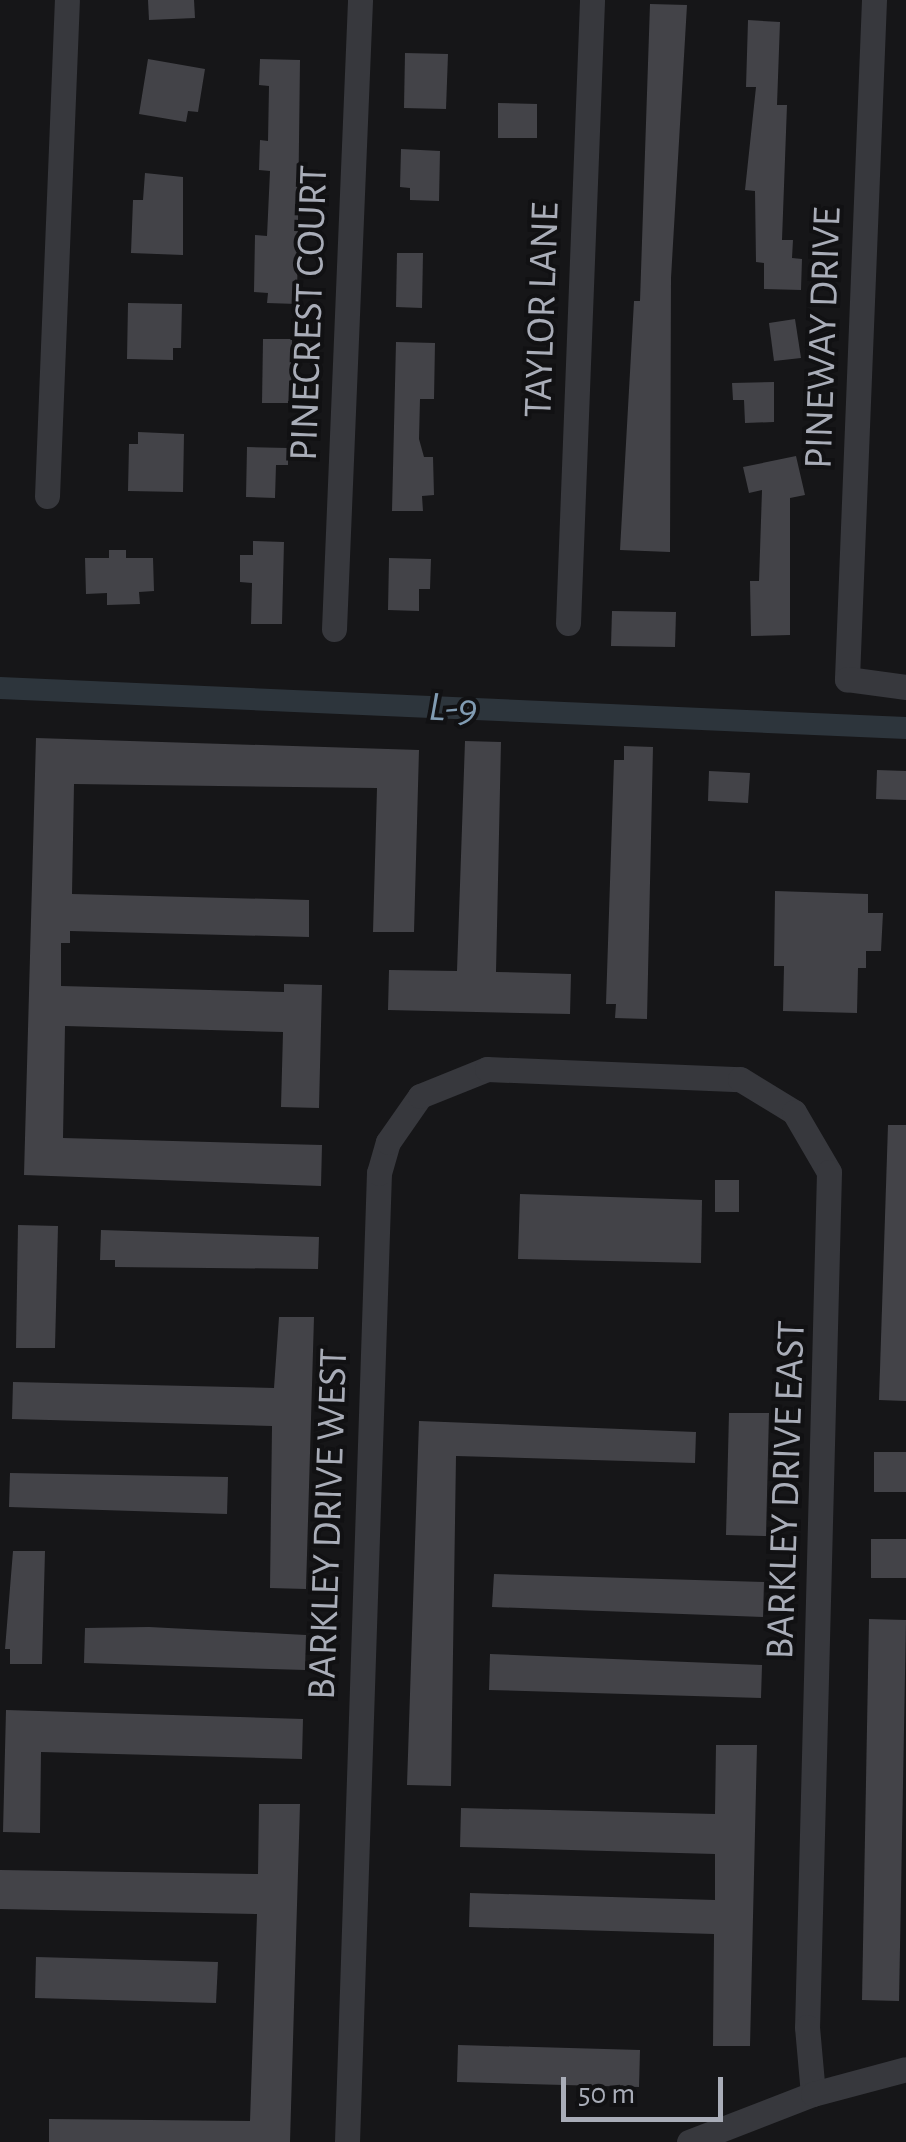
<!DOCTYPE html>
<html>
<head>
<meta charset="utf-8">
<style>
	body { margin:0 }
	#map { position:relative; width:906px; height:2142px; overflow:hidden; background:#161618; font-family:"Alegreya Sans",sans-serif }
	div>[style] { position:absolute }
	[style*='--x'] { left:calc(var(--x)*1px); top:calc(var(--y)*1px); width:calc(var(--w)*1px); rotate:calc(var(--a)*1deg) }
	.canal>* { height:22px; margin:-11px; padding:0 11px; transform-origin:11px; border-radius:11px; background:#2d353c }
	.building>* { inset:0; background:#434348 }
	.minor>* { height:25px; margin:-12.5px; padding:0 12.5px; transform-origin:12.5px; border-radius:12.5px; background:#37383d }
	span { translate:-50% -50%; white-space:nowrap; text-align:center; line-height:1.15; -webkit-text-stroke:8px #111113; paint-order:stroke }
	.street-label { font-size:40px; color:#a9adb8 }
	.water-label { font-size:42px; color:#809bb2; font-style:italic }
	.scale { position:absolute; left:561px; top:2077px; width:162px; height:45px; box-sizing:border-box; border:5px solid #a9adb8; border-top:0; padding-left:12px; font-size:30px; line-height:35px; white-space:nowrap; color:#a9adb8; -webkit-text-stroke:8px #111113; paint-order:stroke }
</style>
</head>
<body>
<div id="map">
	<div class="canal">
		<div style="--x:0;--y:688;--w:907;--a:2.53"></div>
	</div>
	<div class="building">
		<div style="clip-path:polygon(148px 0,194px 0,195px 18px,149px 20px)"></div>
		<div style="clip-path:polygon(650px 4px,687px 5px,671px 278px,670px 552px,620px 550px,634px 301px,640px 301px)"></div>
		<div style="clip-path:polygon(748px 20px,780px 22px,777px 105px,787px 105px,782px 240px,793px 240px,792px 258px,802px 259px,801px 290px,764px 289px,764px 263px,756px 262px,755px 191px,745px 190px,756px 87px,746px 87px)"></div>
		<div style="clip-path:polygon(405px 53px,448px 54px,446px 109px,404px 108px)"></div>
		<div style="clip-path:polygon(148px 59px,205px 69px,198px 112px,188px 111px,186px 122px,139px 114px)"></div>
		<div style="clip-path:polygon(260px 59px,300px 60px,297px 304px,267px 303px,268px 293px,254px 292px,255px 235px,267px 236px,270px 171px,259px 170px,260px 140px,268px 141px,269px 86px,259px 85px)"></div>
		<div style="clip-path:polygon(498px 103px,537px 104px,537px 138px,498px 138px)"></div>
		<div style="clip-path:polygon(401px 149px,440px 151px,439px 201px,410px 200px,410px 188px,400px 187px)"></div>
		<div style="clip-path:polygon(145px 173px,183px 177px,183px 255px,131px 253px,133px 200px,143px 200px)"></div>
		<div style="clip-path:polygon(397px 253px,423px 253px,422px 308px,396px 307px)"></div>
		<div style="clip-path:polygon(128px 303px,182px 304px,181px 348px,173px 348px,173px 360px,127px 359px)"></div>
		<div style="clip-path:polygon(795px 319px,801px 358px,774px 361px,769px 323px)"></div>
		<div style="clip-path:polygon(263px 339px,292px 339px,291px 403px,262px 403px)"></div>
		<div style="clip-path:polygon(396px 342px,435px 343px,434px 399px,420px 399px,419px 439px,424px 457px,433px 457px,434px 495px,422px 496px,423px 511px,392px 511px)"></div>
		<div style="clip-path:polygon(774px 382px,774px 422px,745px 423px,744px 400px,733px 400px,732px 383px)"></div>
		<div style="clip-path:polygon(138px 432px,184px 434px,183px 492px,128px 491px,129px 444px,138px 444px)"></div>
		<div style="clip-path:polygon(247px 447px,288px 448px,288px 465px,276px 465px,275px 498px,246px 497px)"></div>
		<div style="clip-path:polygon(796px 456px,805px 495px,790px 498px,790px 635px,751px 636px,750px 581px,759px 581px,762px 490px,749px 493px,743px 467px)"></div>
		<div style="clip-path:polygon(253px 541px,284px 542px,282px 624px,251px 624px,252px 583px,240px 582px,240px 555px,253px 555px)"></div>
		<div style="clip-path:polygon(109px 550px,126px 550px,126px 558px,153px 558px,154px 591px,139px 592px,140px 604px,107px 605px,107px 593px,86px 594px,85px 558px,109px 558px)"></div>
		<div style="clip-path:polygon(389px 558px,431px 559px,430px 589px,419px 589px,419px 611px,388px 610px)"></div>
		<div style="clip-path:polygon(612px 611px,676px 612px,675px 647px,611px 646px)"></div>
		<div style="clip-path:polygon(36px 738px,419px 750px,414px 932px,373px 932px,377px 788px,74px 784px,72px 894px,309px 900px,309px 937px,70px 931px,70px 943px,61px 943px,61px 986px,284px 992px,284px 984px,322px 985px,319px 1108px,281px 1107px,283px 1032px,65px 1026px,63px 1138px,322px 1145px,321px 1186px,24px 1175px)"></div>
		<div style="clip-path:polygon(465px 741px,501px 742px,496px 972px,571px 974px,570px 1014px,388px 1010px,389px 970px,457px 971px)"></div>
		<div style="clip-path:polygon(624px 746px,653px 747px,647px 1019px,615px 1018px,616px 1004px,606px 1004px,614px 760px,624px 760px)"></div>
		<div style="clip-path:polygon(877px 770px,906px 771px,906px 800px,876px 799px)"></div>
		<div style="clip-path:polygon(709px 771px,750px 773px,748px 803px,708px 801px)"></div>
		<div style="clip-path:polygon(775px 891px,868px 894px,868px 913px,883px 913px,881px 951px,866px 951px,866px 968px,858px 968px,857px 1013px,783px 1011px,784px 966px,774px 966px)"></div>
		<div style="clip-path:polygon(888px 1125px,906px 1125px,906px 1401px,879px 1400px)"></div>
		<div style="clip-path:polygon(715px 1180px,739px 1180px,739px 1212px,715px 1212px)"></div>
		<div style="clip-path:polygon(520px 1194px,702px 1200px,701px 1263px,518px 1259px)"></div>
		<div style="clip-path:polygon(18px 1225px,58px 1226px,55px 1348px,16px 1348px)"></div>
		<div style="clip-path:polygon(101px 1230px,319px 1237px,318px 1269px,115px 1267px,115px 1260px,100px 1260px)"></div>
		<div style="clip-path:polygon(279px 1317px,314px 1317px,306px 1589px,270px 1588px,272px 1426px,12px 1419px,13px 1382px,274px 1388px)"></div>
		<div style="clip-path:polygon(729px 1413px,769px 1413px,766px 1536px,726px 1535px)"></div>
		<div style="clip-path:polygon(419px 1421px,696px 1432px,695px 1463px,456px 1456px,451px 1786px,407px 1785px)"></div>
		<div style="clip-path:polygon(874px 1452px,906px 1452px,906px 1492px,874px 1492px)"></div>
		<div style="clip-path:polygon(10px 1473px,228px 1477px,227px 1514px,9px 1507px)"></div>
		<div style="clip-path:polygon(871px 1539px,906px 1539px,906px 1578px,871px 1578px)"></div>
		<div style="clip-path:polygon(13px 1551px,45px 1551px,42px 1664px,10px 1664px,10px 1649px,5px 1649px)"></div>
		<div style="clip-path:polygon(494px 1574px,764px 1582px,763px 1617px,492px 1607px)"></div>
		<div style="clip-path:polygon(869px 1619px,906px 1620px,899px 2001px,862px 2000px)"></div>
		<div style="clip-path:polygon(149px 1627px,306px 1635px,305px 1670px,84px 1663px,85px 1628px)"></div>
		<div style="clip-path:polygon(490px 1654px,762px 1665px,761px 1698px,489px 1690px)"></div>
		<div style="clip-path:polygon(6px 1710px,303px 1719px,302px 1759px,41px 1752px,40px 1833px,3px 1832px)"></div>
		<div style="clip-path:polygon(716px 1745px,757px 1745px,750px 2046px,713px 2046px,714px 1934px,469px 1927px,470px 1893px,715px 1900px,715px 1854px,460px 1847px,461px 1808px,715px 1814px)"></div>
		<div style="clip-path:polygon(259px 1804px,300px 1804px,290px 2142px,49px 2142px,49px 2119px,250px 2121px,257px 1914px,0 1909px,0 1870px,258px 1874px)"></div>
		<div style="clip-path:polygon(36px 1957px,218px 1962px,216px 2003px,35px 1998px)"></div>
		<div style="clip-path:polygon(458px 2045px,640px 2050px,639px 2087px,457px 2082px)"></div>
	</div>
	<div class="minor">
		<div style="--x:874;--y:0;--w:680;--a:92.28"></div>
		<div style="--x:847;--y:679;--w:60;--a:7.7"></div>
		<div style="--x:47;--y:496;--w:496;--a:-87.7"></div>
		<div style="--x:568;--y:623;--w:623;--a:-87.79"></div>
		<div style="--x:334;--y:629;--w:630;--a:-87.63"></div>
		<div style="--x:347;--y:2142;--w:970;--a:-88.11"></div>
		<div style="--x:379;--y:1173;--w:32;--a:-74"></div>
		<div style="--x:388;--y:1142;--w:56;--a:-55.2"></div>
		<div style="--x:420;--y:1096;--w:72;--a:-21.9"></div>
		<div style="--x:487;--y:1069;--w:253;--a:2.3"></div>
		<div style="--x:740;--y:1079;--w:63;--a:31.4"></div>
		<div style="--x:794;--y:1112;--w:69;--a:59.7"></div>
		<div style="--x:829;--y:1172;--w:855;--a:91.47"></div>
		<div style="--x:807;--y:2027;--w:67;--a:84.9"></div>
		<div style="--x:689;--y:2142;--w:133;--a:-21.2"></div>
		<div style="--x:813;--y:2094;--w:96;--a:-15"></div>
	</div>
	<div class="street-label">
		<span style="left:542px;top:310px;rotate:-88deg">TAYLOR LANE</span>
		<span style="left:309px;top:313px;rotate:-88deg">PINECREST COURT</span>
		<span style="left:823px;top:338px;rotate:-88deg">PINEWAY DRIVE</span>
		<span style="left:786px;top:1490px;rotate:-88deg">BARKLEY DRIVE EAST</span>
		<span style="left:328px;top:1524px;rotate:-88deg">BARKLEY DRIVE WEST</span>
	</div>
	<div class="water-label">
		<span style="left:453px;top:708px;rotate:3deg">L-9</span>
	</div>
	<div class="scale">50 m</div>
</div>
</body>
</html>
